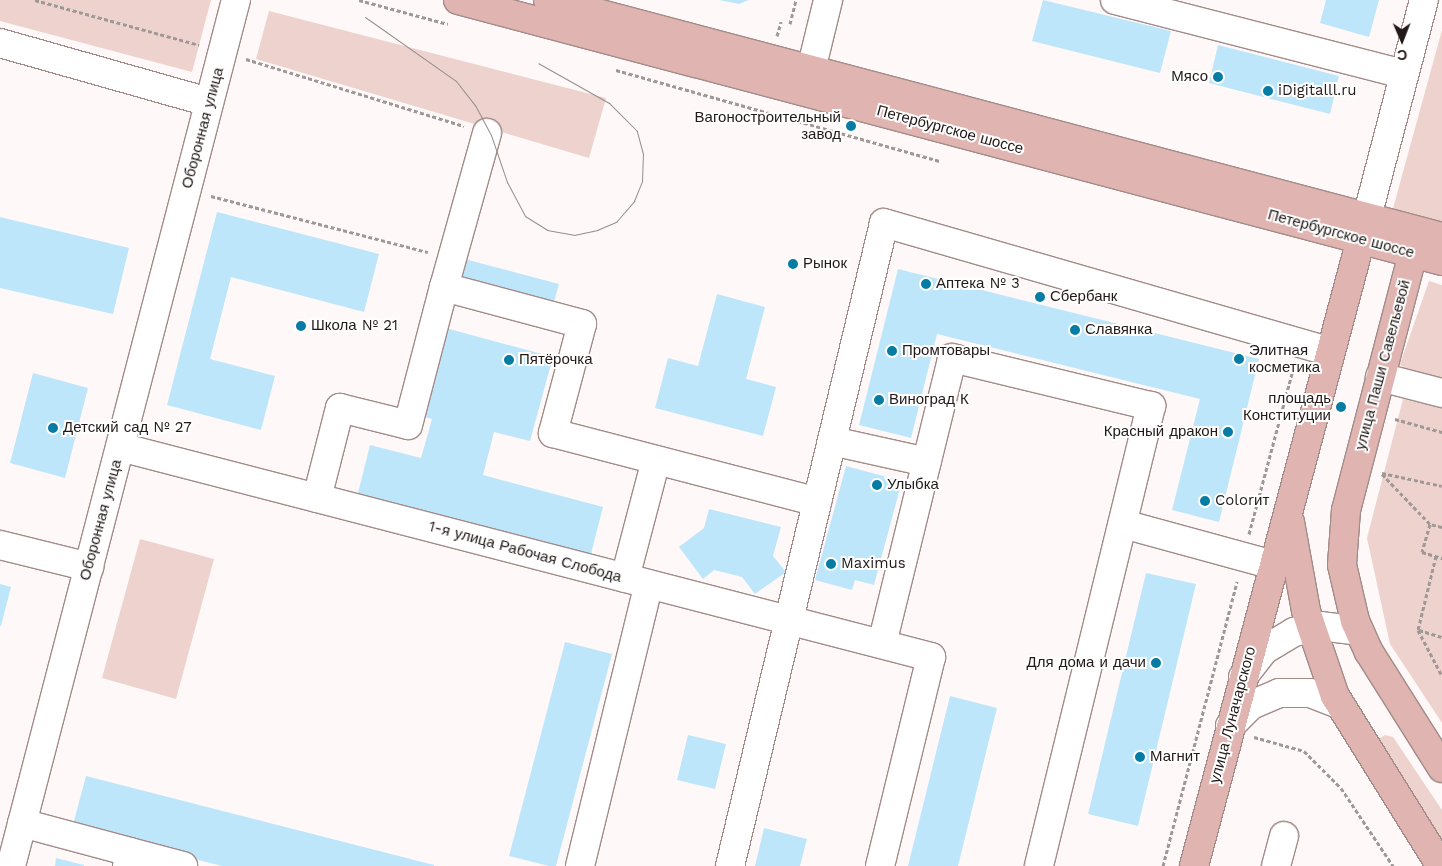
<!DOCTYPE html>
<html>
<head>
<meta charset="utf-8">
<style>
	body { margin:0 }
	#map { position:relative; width:1442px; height:866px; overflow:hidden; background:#fef9f8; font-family:"Work Sans",sans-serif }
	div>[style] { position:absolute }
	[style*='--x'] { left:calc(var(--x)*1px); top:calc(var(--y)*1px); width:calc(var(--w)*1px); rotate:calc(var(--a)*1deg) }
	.green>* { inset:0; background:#edd2ce }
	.building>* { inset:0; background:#bee6fb }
	.path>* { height:3px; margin-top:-1.5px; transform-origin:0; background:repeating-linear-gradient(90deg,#9f9897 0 4px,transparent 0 6.5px) }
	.roads { filter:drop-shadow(1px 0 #a28b88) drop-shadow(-1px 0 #a28b88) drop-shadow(0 1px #a28b88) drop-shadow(0 -1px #a28b88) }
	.minor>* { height:28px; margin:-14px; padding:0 14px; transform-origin:14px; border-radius:14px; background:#fff }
	.major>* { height:28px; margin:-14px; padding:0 14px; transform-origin:14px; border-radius:14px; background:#e0b4b0 }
	.tram>* { height:1px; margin:-0.5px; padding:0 0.5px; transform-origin:0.5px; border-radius:0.5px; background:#958e8d }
	.dots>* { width:14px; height:14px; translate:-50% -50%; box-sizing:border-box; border:2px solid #fff; border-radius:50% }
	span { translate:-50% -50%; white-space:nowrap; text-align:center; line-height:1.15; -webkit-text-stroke:4px #fff; paint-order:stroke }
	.poi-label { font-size:15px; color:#221918 }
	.right { translate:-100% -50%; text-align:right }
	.left { translate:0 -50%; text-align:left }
	.street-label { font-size:15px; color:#221918 }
	.north { position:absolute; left:1377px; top:15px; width:50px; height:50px; -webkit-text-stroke:4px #fff; paint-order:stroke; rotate:179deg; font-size:14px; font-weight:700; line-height:20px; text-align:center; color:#221918 }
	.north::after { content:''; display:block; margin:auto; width:18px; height:22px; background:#221918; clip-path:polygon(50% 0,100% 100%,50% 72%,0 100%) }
</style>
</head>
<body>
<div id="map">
	<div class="green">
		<div style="clip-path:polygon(0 0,211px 0,192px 72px,0 21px)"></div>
		<div style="clip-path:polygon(269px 11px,606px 98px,589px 158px,256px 59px)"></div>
		<div style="clip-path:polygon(1442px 30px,1442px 227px,1392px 212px)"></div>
		<div style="clip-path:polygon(1429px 281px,1442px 285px,1442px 381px,1408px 373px,1400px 364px)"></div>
		<div style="clip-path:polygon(1403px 399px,1442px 408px,1442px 723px,1390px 644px,1367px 538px)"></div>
		<div style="clip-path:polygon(140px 539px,214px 559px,176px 699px,102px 678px)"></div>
		<div style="clip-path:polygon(1385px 735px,1393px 737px,1442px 810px,1442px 849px,1377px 740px)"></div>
	</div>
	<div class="building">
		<div style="clip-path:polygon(719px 0,749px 0,739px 4px)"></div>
		<div style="clip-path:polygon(1043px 0,1171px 31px,1160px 73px,1032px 41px)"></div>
		<div style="clip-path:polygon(1326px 0,1379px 0,1369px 37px,1320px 23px)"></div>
		<div style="clip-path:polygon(1218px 45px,1339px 76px,1330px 114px,1209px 83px)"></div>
		<div style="clip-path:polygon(217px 212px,379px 254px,364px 312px,231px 277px,210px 359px,275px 376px,261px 430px,167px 405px)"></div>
		<div style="clip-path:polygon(0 217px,129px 248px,113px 314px,0 288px)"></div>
		<div style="clip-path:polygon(457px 257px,559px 284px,553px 305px,452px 277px)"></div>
		<div style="clip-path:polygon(898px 269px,1259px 359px,1219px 522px,1172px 510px,1200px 399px,937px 334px,911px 438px,859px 425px)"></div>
		<div style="clip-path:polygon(717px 294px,765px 307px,746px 379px,776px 387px,763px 436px,655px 408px,668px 358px,698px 366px)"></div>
		<div style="clip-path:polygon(442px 327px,553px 357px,530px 441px,494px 432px,483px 475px,603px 507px,590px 558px,357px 497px,370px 445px,421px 458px,432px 419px,418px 415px)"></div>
		<div style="clip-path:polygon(33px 373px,88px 388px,65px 478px,10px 463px)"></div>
		<div style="clip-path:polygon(846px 466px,902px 481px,874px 585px,855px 580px,852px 590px,815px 580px)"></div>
		<div style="clip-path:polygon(709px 509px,781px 527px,773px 556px,786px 572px,755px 594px,742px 577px,714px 570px,703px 579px,679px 547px,704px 528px)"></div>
		<div style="clip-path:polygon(1146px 573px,1196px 584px,1138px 826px,1088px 814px)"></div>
		<div style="clip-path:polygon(0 584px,11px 587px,1px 626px,0 626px)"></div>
		<div style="clip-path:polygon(565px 642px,612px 654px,556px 866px,549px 866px,509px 856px)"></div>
		<div style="clip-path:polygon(950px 696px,997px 708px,958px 866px,908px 866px)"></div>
		<div style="clip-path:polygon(688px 735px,726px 744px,715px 789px,677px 780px)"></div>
		<div style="clip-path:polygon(86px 776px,434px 865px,434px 866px,222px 866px,72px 828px)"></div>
		<div style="clip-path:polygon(764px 828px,807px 839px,800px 866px,755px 866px)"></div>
		<div style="clip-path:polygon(56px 858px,84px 865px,84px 866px,55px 866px)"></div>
	</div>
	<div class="path">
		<div style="--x:35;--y:0;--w:170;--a:15.3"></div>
		<div style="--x:359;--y:0;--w:92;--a:15.1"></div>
		<div style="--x:790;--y:24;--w:25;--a:-76"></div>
		<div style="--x:777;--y:36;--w:15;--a:-74"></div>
		<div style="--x:246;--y:59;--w:228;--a:17.1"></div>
		<div style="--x:616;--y:70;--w:337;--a:15.7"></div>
		<div style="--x:211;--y:196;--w:224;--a:14.5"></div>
		<div style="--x:1395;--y:419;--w:49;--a:15.5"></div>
		<div style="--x:1382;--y:473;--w:61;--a:12.2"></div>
		<div style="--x:1382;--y:474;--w:69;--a:46.2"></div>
		<div style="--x:1442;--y:527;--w:12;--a:-166"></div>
		<div style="--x:1430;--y:524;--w:29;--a:106"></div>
		<div style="--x:1422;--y:552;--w:21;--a:17"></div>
		<div style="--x:1249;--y:534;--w:174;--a:-75"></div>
		<div style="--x:1436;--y:556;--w:76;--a:103.7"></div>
		<div style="--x:1418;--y:630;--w:52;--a:62.4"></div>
		<div style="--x:1419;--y:630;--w:24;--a:17"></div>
		<div style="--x:1254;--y:737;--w:52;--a:15.6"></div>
		<div style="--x:1304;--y:751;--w:52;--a:45"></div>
		<div style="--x:1341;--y:788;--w:94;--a:56.3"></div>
		<div style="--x:1163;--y:866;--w:294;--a:-75.4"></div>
	</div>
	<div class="roads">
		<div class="minor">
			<div style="--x:1115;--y:0;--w:298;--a:14.4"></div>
			<div style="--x:0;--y:43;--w:217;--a:15.8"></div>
			<div style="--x:811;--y:70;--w:72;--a:-76.3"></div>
			<div style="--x:1367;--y:217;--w:224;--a:-75.3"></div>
			<div style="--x:444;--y:287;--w:160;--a:-74.4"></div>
			<div style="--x:1380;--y:377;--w:64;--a:14.5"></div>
			<div style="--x:832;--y:441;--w:97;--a:12.5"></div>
			<div style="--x:120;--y:447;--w:838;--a:14.52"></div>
			<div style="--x:931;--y:657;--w:215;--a:103.7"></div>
			<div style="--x:317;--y:498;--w:93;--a:-75.7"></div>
			<div style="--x:340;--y:408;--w:70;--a:14"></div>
			<div style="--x:408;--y:425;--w:143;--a:-75.4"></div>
			<div style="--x:444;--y:287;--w:143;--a:15"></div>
			<div style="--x:582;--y:324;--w:113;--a:104.9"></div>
			<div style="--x:553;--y:433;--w:273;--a:14.6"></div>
			<div style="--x:1123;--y:524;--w:156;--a:15.3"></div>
			<div style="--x:0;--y:545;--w:92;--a:13.9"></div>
			<div style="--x:625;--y:578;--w:122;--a:-75.3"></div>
			<div style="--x:882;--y:644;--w:294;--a:-76.2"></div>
			<div style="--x:952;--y:358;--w:205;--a:13.6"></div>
			<div style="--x:1151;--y:406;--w:473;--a:103.7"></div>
			<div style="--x:1243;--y:677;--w:34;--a:-52"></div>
			<div style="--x:1264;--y:650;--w:35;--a:-31"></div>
			<div style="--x:1294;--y:632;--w:27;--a:-13"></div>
			<div style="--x:1320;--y:626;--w:39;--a:7"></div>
			<div style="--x:1230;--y:726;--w:30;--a:-45"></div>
			<div style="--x:1251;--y:705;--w:30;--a:-23"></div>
			<div style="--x:1279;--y:693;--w:31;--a:0"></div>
			<div style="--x:1310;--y:693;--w:31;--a:21"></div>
			<div style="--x:22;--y:823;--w:112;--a:15"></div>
			<div style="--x:11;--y:866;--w:895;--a:-75.44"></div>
			<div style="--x:127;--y:866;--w:14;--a:-78"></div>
			<div style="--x:130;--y:852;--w:55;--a:14.8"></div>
			<div style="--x:580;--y:866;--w:290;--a:-76.3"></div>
			<div style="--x:730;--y:866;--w:661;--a:-76.53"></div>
			<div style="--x:884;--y:223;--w:464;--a:16.1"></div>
			<div style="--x:1276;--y:866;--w:31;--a:-75"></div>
		</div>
		<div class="major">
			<div style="--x:458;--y:0;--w:1018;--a:14.86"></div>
			<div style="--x:548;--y:0;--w:925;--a:14.85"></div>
			<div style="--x:1402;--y:237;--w:19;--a:55"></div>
			<div style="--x:1413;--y:253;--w:266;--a:104.6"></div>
			<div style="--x:1346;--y:510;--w:55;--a:94.2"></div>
			<div style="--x:1342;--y:565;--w:57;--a:76.9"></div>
			<div style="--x:1355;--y:621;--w:34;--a:66"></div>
			<div style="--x:1369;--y:652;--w:137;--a:57.8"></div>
			<div style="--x:1290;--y:522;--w:90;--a:79.8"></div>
			<div style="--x:1306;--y:611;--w:90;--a:71.2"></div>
			<div style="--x:1335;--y:696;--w:200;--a:58.1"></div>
			<div style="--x:1194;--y:866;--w:649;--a:-75.09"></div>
		</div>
	</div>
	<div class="tram">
		<div style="--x:365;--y:17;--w:111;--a:35.1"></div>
		<div style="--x:456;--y:81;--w:31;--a:52"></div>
		<div style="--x:475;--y:105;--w:34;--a:62"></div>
		<div style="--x:491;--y:135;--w:50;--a:71.2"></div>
		<div style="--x:507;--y:182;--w:38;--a:62"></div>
		<div style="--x:525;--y:216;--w:26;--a:32"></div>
		<div style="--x:547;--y:230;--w:27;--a:10"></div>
		<div style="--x:574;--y:235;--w:24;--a:-12"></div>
		<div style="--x:597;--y:230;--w:21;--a:-23"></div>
		<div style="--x:616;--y:222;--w:28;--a:-49"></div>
		<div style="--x:634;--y:201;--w:22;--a:-68"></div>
		<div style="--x:642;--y:181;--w:27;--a:-88"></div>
		<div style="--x:643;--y:154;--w:24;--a:-105"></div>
		<div style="--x:637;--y:131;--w:40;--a:-135"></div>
		<div style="--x:609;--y:103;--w:81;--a:-150.6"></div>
	</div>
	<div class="dots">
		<div style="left:1218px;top:77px;background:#067ca4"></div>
		<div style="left:1268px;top:91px;background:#067ca4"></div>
		<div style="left:851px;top:126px;background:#067ca4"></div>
		<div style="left:793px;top:264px;background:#067ca4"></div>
		<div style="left:926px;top:284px;background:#067ca4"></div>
		<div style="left:1040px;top:297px;background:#067ca4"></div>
		<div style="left:301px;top:326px;background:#067ca4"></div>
		<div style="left:1075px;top:330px;background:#067ca4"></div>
		<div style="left:892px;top:351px;background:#067ca4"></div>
		<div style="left:1239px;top:359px;background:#067ca4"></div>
		<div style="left:509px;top:360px;background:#067ca4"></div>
		<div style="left:879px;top:400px;background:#067ca4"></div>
		<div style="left:1341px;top:407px;background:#067ca4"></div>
		<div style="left:53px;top:428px;background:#067ca4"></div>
		<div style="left:1228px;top:432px;background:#067ca4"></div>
		<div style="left:877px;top:485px;background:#067ca4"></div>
		<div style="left:1205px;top:501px;background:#067ca4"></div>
		<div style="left:831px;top:564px;background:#067ca4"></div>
		<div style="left:1156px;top:663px;background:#067ca4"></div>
		<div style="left:1140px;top:757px;background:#067ca4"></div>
	</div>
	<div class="poi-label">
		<span class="right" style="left:1208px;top:77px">Мясо</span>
		<span class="left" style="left:1278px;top:91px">iDigitalll.ru</span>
		<span class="right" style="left:841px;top:126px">Вагоностроительный<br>завод</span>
		<span class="left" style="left:803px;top:264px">Рынок</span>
		<span class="left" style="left:936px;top:284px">Аптека № 3</span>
		<span class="left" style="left:1050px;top:297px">Сбербанк</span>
		<span class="left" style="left:311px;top:326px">Школа № 21</span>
		<span class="left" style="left:1085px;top:330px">Славянка</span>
		<span class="left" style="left:1249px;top:359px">Элитная<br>косметика</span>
		<span class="left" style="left:902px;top:351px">Промтовары</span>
		<span class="left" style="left:519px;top:360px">Пятёрочка</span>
		<span class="right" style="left:1331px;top:407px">площадь<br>Конституции</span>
		<span class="left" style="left:889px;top:400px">Виноград К</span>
		<span class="left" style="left:63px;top:428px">Детский сад № 27</span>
		<span class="right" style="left:1218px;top:432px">Красный дракон</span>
		<span class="left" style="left:887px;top:485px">Улыбка</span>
		<span class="left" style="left:1215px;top:501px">Colorит</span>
		<span class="left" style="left:841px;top:564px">Maximus</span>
		<span class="right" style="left:1146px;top:663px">Для дома и дачи</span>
		<span class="left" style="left:1150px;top:757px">Магнит</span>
	</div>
	<div class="street-label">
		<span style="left:203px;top:128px;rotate:-75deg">Оборонная улица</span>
		<span style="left:950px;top:130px;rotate:15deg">Петербургское шоссе</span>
		<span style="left:1341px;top:234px;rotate:15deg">Петербургское шоссе</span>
		<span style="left:1383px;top:365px;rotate:-75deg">улица Паши Савельевой</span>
		<span style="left:101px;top:520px;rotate:-75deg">Оборонная улица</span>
		<span style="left:525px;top:552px;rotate:15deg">1-я улица Рабочая Слобода</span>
		<span style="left:1233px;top:715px;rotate:-75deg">улица Луначарского</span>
	</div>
	<div class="north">С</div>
</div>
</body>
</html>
